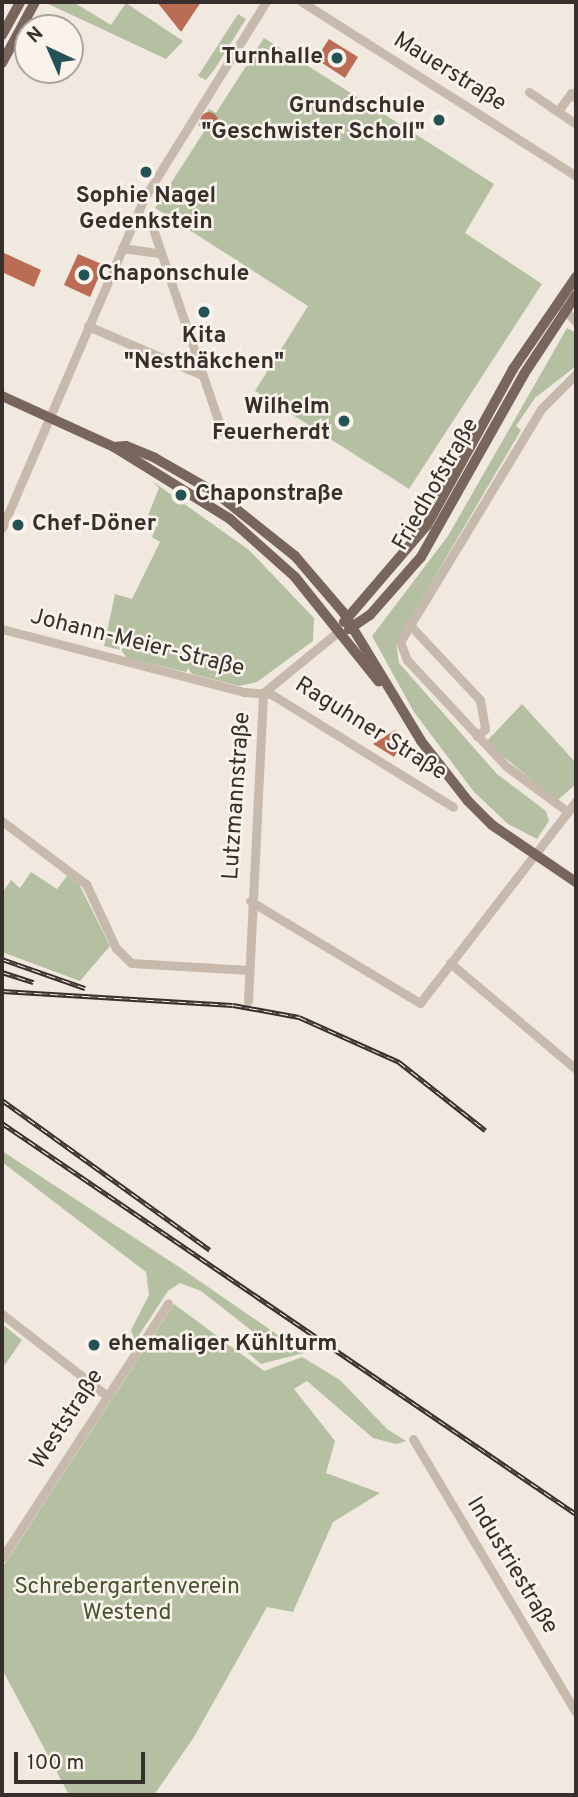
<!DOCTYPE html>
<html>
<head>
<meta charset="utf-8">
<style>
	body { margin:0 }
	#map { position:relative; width:578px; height:1797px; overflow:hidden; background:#f1e9e0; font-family:Overpass,sans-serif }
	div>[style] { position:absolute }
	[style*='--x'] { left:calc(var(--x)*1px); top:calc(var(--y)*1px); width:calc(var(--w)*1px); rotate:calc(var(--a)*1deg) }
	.green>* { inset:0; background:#b5bfa1 }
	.building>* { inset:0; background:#bb6c54 }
	.round { border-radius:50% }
	.minor>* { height:9px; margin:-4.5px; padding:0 4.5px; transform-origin:4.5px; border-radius:4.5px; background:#c8b9ad }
	.major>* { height:10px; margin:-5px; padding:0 5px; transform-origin:5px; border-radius:5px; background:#78665d }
	.rail>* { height:5px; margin-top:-2.5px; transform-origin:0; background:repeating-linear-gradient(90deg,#f9f3ec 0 8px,#372f2b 0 16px); box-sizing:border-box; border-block:2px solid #372f2b }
	.dots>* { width:19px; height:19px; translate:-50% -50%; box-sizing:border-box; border:4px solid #f9f3ec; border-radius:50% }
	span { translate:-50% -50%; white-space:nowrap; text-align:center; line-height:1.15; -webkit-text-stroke:5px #f9f3ec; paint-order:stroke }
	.poi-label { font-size:23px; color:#372f2b; font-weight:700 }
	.right { translate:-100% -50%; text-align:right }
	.left { translate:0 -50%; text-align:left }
	.street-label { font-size:23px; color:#372f2b }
	.park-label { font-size:23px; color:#475331 }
	.frame { position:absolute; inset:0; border:4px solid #372f2b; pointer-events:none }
	.north { position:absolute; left:14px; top:14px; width:70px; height:70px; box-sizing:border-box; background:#f9f3ec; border:2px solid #aba59f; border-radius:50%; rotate:316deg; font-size:19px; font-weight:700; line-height:28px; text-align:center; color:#372f2b }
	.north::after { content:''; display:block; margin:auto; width:24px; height:32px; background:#245255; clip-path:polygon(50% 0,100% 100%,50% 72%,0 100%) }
	.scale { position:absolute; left:14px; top:1752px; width:131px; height:32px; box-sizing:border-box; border:4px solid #372f2b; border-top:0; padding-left:9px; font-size:21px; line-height:24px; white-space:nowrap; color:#372f2b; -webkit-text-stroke:5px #f9f3ec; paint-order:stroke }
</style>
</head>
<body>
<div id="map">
	<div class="green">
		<div style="clip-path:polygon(44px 2px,73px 2px,111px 25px,126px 3px,183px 41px,166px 59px)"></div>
		<div style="clip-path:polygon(238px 14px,246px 19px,214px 70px,206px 80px,198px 76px)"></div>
		<div style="clip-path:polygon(264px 38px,494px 184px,465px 233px,542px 284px,409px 489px,255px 391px,308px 306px,155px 208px,205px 130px,198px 125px,209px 109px,216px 113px)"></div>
		<div style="clip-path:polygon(567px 328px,576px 333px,576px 366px,535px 398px,516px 426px,521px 430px,396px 643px,399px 663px,497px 774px,546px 811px,549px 821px,537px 839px,508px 824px,474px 792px,414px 712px,372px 636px,448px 536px)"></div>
		<div style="clip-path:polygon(152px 481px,249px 550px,314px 618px,313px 641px,257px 682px,239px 686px,192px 674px,188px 668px,186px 672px,127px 658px,121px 650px,104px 646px,115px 594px,132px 599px,160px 542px,152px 537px,158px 522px,147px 518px,159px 488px)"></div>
		<div style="clip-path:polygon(522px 704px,576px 763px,576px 784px,557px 801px,486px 742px)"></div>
		<div style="clip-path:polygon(31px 872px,57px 889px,67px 876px,79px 884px,110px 946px,80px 981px,2px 952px,2px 893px,11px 880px,20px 888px)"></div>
		<div style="clip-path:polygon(2px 1151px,182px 1269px,304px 1353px,261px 1364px,247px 1352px,261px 1338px,201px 1291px,180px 1283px,168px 1291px,135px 1341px,131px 1330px,149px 1295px,146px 1272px,2px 1162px)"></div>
		<div style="clip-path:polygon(174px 1304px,264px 1371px,302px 1357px,340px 1380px,387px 1429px,406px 1441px,396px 1444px,373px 1438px,307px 1381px,294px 1389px,335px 1441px,326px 1473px,380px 1493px,333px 1522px,293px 1612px,267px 1607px,194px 1737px,154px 1795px,69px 1795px,2px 1669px,2px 1568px)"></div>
		<div style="clip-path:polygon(2px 1324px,22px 1340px,2px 1369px)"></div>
	</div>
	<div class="building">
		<div style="clip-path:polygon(157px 2px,201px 2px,181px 32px)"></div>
		<div style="clip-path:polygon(329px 39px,358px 57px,345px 78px,316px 59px)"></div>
		<div class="round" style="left:200px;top:112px;width:18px;height:18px"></div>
		<div style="clip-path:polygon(2px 252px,41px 270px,34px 287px,2px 272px)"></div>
		<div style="clip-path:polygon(78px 254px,104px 265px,90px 297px,64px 285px)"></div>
		<div style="clip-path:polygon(395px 730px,403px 742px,394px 757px,373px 744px)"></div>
	</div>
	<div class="minor">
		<div style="--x:302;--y:2;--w:325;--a:32.4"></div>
		<div style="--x:529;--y:92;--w:57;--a:34.2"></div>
		<div style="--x:558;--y:111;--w:22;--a:-54"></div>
		<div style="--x:571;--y:93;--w:7;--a:45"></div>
		<div style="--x:151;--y:223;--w:220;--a:71.2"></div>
		<div style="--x:122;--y:248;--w:37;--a:8"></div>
		<div style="--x:563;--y:308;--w:19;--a:47"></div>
		<div style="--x:88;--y:326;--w:122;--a:23.2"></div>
		<div style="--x:2;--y:528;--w:357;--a:-66.7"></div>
		<div style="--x:143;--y:200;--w:233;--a:-58.2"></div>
		<div style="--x:408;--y:623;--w:105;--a:46.9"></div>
		<div style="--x:480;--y:700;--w:29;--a:80"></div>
		<div style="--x:485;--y:729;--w:11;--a:139"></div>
		<div style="--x:2;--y:629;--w:250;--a:14.6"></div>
		<div style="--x:244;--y:692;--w:27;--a:4"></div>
		<div style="--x:271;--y:694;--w:214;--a:31.8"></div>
		<div style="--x:568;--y:812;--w:77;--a:-143.4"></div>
		<div style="--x:506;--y:766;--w:145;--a:-133"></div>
		<div style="--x:407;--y:660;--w:19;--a:-111"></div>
		<div style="--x:400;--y:642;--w:272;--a:-58.8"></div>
		<div style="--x:541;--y:409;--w:49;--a:-45"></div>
		<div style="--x:2;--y:821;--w:105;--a:36.9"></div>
		<div style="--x:86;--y:884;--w:71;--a:64.9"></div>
		<div style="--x:116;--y:948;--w:21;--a:45"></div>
		<div style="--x:131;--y:963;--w:118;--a:3.4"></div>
		<div style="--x:250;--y:901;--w:198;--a:31"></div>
		<div style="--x:420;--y:1003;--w:255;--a:-52.3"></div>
		<div style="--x:450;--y:963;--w:165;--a:40.1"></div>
		<div style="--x:248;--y:1001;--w:308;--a:-87.2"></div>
		<div style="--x:263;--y:693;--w:98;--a:-39.2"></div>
		<div style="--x:2;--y:1314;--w:132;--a:37.9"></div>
		<div style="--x:413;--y:1439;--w:318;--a:59.2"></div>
		<div style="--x:2;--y:1558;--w:304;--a:-56.9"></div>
	</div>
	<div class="major">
		<div style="--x:2;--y:35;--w:38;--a:-61"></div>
		<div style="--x:2;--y:63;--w:69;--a:-61.6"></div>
		<div style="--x:2;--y:396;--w:123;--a:24.5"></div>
		<div style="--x:114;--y:447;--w:137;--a:31.8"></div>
		<div style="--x:230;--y:519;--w:87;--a:41.7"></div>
		<div style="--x:295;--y:577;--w:134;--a:51.3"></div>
		<div style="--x:114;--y:447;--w:12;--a:-5"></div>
		<div style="--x:126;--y:446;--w:31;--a:22"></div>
		<div style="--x:155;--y:458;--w:70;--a:29.8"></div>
		<div style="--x:216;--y:493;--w:101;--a:38.6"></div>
		<div style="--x:295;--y:556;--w:74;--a:49.4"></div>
		<div style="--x:343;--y:612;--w:151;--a:58.8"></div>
		<div style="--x:421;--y:741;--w:76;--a:51.9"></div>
		<div style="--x:468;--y:801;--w:34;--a:45"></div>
		<div style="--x:492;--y:825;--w:102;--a:34.2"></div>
		<div style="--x:344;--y:622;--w:128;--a:-49.4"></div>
		<div style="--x:427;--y:525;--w:178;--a:-61.1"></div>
		<div style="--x:513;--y:369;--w:112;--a:-55.6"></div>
		<div style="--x:349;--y:629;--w:25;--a:-34"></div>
		<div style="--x:370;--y:615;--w:77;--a:-48.7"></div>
		<div style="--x:421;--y:557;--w:210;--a:-60.6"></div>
		<div style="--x:524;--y:374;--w:95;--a:-56.6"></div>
	</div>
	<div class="rail">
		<div style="--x:2;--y:959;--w:88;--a:19.3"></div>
		<div style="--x:2;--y:972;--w:33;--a:18"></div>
		<div style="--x:2;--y:991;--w:231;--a:3.5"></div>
		<div style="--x:233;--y:1005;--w:67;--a:10.3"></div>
		<div style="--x:299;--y:1017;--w:110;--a:24.2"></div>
		<div style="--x:399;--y:1062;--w:110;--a:38.3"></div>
		<div style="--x:2;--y:1100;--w:256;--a:35.8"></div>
		<div style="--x:2;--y:1123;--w:695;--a:34.26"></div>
	</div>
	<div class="dots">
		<div style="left:337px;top:58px;background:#245255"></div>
		<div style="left:439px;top:120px;background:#245255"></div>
		<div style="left:146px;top:172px;background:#245255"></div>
		<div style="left:84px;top:275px;background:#245255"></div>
		<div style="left:204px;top:312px;background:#245255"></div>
		<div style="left:344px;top:421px;background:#245255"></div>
		<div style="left:181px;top:495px;background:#245255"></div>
		<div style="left:18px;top:525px;background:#245255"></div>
		<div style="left:94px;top:1345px;background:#245255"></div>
	</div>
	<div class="poi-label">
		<span class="right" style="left:323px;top:58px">Turnhalle</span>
		<span class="right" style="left:425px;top:120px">Grundschule<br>"Geschwister Scholl"</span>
		<span style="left:146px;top:210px">Sophie Nagel<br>Gedenkstein</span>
		<span class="left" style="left:98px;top:275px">Chaponschule</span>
		<span style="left:204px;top:350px">Kita<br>"Nesthäkchen"</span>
		<span class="right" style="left:330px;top:421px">Wilhelm<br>Feuerherdt</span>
		<span class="left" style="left:195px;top:495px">Chaponstraße</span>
		<span class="left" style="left:32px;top:525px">Chef-Döner</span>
		<span class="left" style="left:108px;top:1345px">ehemaliger Kühlturm</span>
	</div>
	<div class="street-label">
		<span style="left:449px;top:73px;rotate:32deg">Mauerstraße</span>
		<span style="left:437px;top:485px;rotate:-60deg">Friedhofstraße</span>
		<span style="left:137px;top:644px;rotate:14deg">Johann-Meier-Straße</span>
		<span style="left:370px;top:730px;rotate:32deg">Raguhner Straße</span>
		<span style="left:238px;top:796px;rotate:-86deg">Lutzmannstraße</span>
		<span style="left:68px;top:1420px;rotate:-57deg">Weststraße</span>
		<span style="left:511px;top:1566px;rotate:59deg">Industriestraße</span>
	</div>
	<div class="park-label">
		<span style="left:127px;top:1601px">Schrebergartenverein<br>Westend</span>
	</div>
	<div class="frame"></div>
	<div class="north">N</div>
	<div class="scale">100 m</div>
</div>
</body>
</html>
